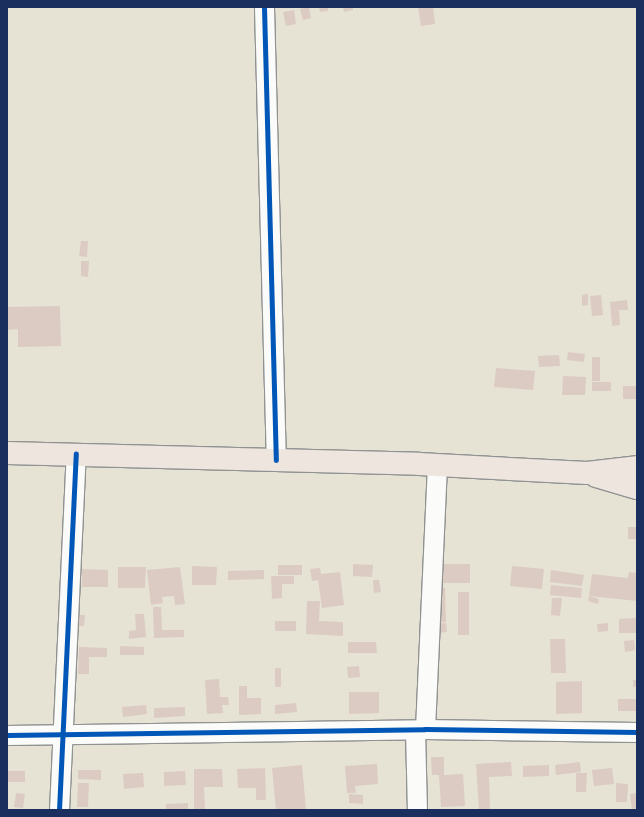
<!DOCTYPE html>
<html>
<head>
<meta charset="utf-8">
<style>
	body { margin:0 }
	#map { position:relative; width:644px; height:817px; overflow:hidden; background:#e6e3d4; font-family:Kalam,sans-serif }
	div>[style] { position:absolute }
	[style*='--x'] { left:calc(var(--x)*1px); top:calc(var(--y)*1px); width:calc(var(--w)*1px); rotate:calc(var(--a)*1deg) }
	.building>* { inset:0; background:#dccbc3 }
	.roads { filter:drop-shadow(1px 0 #919393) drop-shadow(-1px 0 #919393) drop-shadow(0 1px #919393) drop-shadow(0 -1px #919393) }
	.minor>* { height:19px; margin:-9.5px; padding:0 9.5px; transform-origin:9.5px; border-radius:9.5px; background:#fbfbf9 }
	.trunk>* { height:22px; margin:-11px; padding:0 11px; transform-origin:11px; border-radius:11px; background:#eee6de }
	.cycleway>* { height:5px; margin:-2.5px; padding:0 2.5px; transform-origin:2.5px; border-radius:2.5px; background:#0057b8 }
	span { translate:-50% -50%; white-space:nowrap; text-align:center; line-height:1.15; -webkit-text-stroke:4px #fff; paint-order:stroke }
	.frame { position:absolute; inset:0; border:8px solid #1b2f5e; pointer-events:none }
</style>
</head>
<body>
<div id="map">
	<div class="building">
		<div style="clip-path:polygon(309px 7px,311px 18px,303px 20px,300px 9px)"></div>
		<div style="clip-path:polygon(319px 7px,328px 7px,328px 11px,320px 12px)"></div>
		<div style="clip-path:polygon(343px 7px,353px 7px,353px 10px,344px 12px)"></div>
		<div style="clip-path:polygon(418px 7px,433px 7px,435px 24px,421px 26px)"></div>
		<div style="clip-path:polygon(294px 10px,296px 24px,286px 26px,283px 12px)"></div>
		<div style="clip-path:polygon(81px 241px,88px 241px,87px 257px,79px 256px)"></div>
		<div style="clip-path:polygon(81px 261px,89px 261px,88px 277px,81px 276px)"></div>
		<div style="clip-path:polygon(588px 294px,588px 305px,582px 306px,582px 295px)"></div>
		<div style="clip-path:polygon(601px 295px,603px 315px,592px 316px,590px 296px)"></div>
		<div style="clip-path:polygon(627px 300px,628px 310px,619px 310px,620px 325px,612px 326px,610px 302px)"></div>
		<div style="clip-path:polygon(60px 306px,61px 346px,18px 347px,18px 329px,7px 330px,7px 307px)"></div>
		<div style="clip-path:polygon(568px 352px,585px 354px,584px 362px,567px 360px)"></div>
		<div style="clip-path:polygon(559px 355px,560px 366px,539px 367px,538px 356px)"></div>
		<div style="clip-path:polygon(592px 357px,600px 357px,600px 381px,592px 381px)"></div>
		<div style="clip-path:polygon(496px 368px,535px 371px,533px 390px,494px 387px)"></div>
		<div style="clip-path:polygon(563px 376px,586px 377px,585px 395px,562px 395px)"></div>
		<div style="clip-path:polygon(592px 382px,611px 382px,611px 391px,592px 391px)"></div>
		<div style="clip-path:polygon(623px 386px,637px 386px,637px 399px,623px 399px)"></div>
		<div style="clip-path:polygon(628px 527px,637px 527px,637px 539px,628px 539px)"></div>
		<div style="clip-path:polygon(353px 564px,373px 565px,372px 577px,353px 576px)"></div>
		<div style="clip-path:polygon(435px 564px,470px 564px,470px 583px,435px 583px)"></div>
		<div style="clip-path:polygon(278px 565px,302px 565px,302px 575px,278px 575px)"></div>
		<div style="clip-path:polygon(192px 566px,217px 567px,216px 585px,192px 585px)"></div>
		<div style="clip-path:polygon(512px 566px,544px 569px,542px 589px,510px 586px)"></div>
		<div style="clip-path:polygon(118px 567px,146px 567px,145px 588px,118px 588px)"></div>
		<div style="clip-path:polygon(180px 567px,185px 604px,175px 605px,174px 596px,162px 597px,163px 603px,151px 605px,147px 570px)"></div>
		<div style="clip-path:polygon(320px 568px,321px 574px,340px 572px,344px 605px,322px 608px,318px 580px,312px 581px,310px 569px)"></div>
		<div style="clip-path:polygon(82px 569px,108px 570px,108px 587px,82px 587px)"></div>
		<div style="clip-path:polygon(264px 570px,264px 579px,228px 580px,228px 571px)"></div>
		<div style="clip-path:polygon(551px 570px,584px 575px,582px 586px,550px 582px)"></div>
		<div style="clip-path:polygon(629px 572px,637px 573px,637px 601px,589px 596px,592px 574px,628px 578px)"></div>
		<div style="clip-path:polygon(271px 576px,294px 576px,294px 584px,282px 584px,282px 598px,272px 599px)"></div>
		<div style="clip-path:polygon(373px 580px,379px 580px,381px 592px,374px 593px)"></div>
		<div style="clip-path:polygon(551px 585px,582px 588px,581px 598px,550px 595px)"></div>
		<div style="clip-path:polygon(434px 588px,445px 588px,446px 622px,435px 623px)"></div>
		<div style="clip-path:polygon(458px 592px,469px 592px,469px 635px,458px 635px)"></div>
		<div style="clip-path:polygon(589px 596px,599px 599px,598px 604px,588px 601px)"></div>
		<div style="clip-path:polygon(552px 598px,562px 598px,560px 616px,551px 615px)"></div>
		<div style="clip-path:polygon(307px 601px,320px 601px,319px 621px,343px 622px,343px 636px,306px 634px)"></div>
		<div style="clip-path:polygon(153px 607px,161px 607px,162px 630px,184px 630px,184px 637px,154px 638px)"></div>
		<div style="clip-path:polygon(135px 614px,144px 614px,146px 637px,129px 639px,129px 631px,136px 630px)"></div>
		<div style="clip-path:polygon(78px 615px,85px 615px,84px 626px,78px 626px)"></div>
		<div style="clip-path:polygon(637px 618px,637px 633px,619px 633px,619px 619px)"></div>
		<div style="clip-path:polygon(275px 621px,296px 621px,296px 631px,275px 631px)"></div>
		<div style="clip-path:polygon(446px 623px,447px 632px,437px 633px,436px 624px)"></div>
		<div style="clip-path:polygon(608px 623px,608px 631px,598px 632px,597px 624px)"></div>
		<div style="clip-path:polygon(550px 639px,565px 639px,566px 673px,551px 673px)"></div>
		<div style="clip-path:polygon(634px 640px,635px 650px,625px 652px,624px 641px)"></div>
		<div style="clip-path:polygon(348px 642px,376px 642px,377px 653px,348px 653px)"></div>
		<div style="clip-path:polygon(120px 646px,144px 647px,144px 655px,120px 655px)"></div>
		<div style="clip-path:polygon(79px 647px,107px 648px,107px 657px,89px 657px,89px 674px,78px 674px)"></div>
		<div style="clip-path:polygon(359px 666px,360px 677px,348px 678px,347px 667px)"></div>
		<div style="clip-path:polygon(275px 668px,281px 668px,281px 687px,275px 687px)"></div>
		<div style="clip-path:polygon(219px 679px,220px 697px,228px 697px,229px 705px,222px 705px,223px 713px,207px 714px,205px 680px)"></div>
		<div style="clip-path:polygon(633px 680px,637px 680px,637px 687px,633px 687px)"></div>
		<div style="clip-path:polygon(582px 681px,582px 713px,556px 714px,556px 682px)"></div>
		<div style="clip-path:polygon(239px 686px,247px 686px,247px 698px,261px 698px,261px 714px,239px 715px)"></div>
		<div style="clip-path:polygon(349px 692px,379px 692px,379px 713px,349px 714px)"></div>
		<div style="clip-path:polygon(618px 699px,637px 699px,637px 711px,618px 711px)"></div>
		<div style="clip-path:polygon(296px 703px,297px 712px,275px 714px,275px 705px)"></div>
		<div style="clip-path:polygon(146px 705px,147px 714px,123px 717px,122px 707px)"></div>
		<div style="clip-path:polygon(185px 707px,185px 716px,154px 718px,154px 708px)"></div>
		<div style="clip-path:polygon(431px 757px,444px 757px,444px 775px,463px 774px,465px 806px,441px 807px,439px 775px,432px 775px)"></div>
		<div style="clip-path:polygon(511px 762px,512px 776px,489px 777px,490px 810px,479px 810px,476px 764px)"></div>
		<div style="clip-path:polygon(580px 762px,581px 772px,556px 775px,555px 765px)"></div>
		<div style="clip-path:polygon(377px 764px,378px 784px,355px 786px,356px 793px,347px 793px,345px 766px)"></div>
		<div style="clip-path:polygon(302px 765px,306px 810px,276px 810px,272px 768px)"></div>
		<div style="clip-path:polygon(549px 765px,549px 776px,523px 777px,523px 766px)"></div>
		<div style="clip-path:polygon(265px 768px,266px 800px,256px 800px,256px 788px,238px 788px,237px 769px)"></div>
		<div style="clip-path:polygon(612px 768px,614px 784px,594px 786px,592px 770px)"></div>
		<div style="clip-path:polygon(194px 769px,222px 769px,223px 787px,204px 787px,205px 810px,194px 810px)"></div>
		<div style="clip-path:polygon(78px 770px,101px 770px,101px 780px,78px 779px)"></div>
		<div style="clip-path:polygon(7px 771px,25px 771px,25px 782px,7px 782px)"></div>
		<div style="clip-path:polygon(185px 771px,186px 785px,164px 786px,164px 772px)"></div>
		<div style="clip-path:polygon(143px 773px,144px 787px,124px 789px,123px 774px)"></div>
		<div style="clip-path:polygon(576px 773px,587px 773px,586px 792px,576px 792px)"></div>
		<div style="clip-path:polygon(78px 783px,89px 783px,88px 807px,77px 807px)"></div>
		<div style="clip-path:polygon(616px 783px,628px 784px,627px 802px,616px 802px)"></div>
		<div style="clip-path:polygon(16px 793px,25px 794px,23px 808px,14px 807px)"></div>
		<div style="clip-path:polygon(637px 793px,637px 810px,632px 810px,630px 794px)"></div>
		<div style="clip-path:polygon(349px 794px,363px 795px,363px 804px,349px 803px)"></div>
		<div style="clip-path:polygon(188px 803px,188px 810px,166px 810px,166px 804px)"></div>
	</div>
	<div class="roads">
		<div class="minor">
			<div style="--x:264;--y:7;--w:453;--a:88.5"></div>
			<div style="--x:425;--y:729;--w:264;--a:-87.4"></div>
			<div style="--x:415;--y:730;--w:80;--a:88.6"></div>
			<div style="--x:7;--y:735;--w:418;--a:-0.8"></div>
			<div style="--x:425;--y:729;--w:212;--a:0.8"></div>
			<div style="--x:59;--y:810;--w:357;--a:-87.3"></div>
		</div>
		<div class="trunk">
			<div style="--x:7;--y:453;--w:412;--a:1.5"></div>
			<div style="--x:419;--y:464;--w:168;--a:3.1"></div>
			<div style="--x:587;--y:473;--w:50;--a:-6.8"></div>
			<div style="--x:596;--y:476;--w:43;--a:16.3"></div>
		</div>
	</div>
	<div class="cycleway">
		<div style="--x:264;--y:7;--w:453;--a:88.5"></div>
		<div style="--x:7;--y:735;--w:418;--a:-0.8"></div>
		<div style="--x:425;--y:729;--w:212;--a:0.8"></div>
		<div style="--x:59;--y:810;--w:357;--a:-87.3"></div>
	</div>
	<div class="frame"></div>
</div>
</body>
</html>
